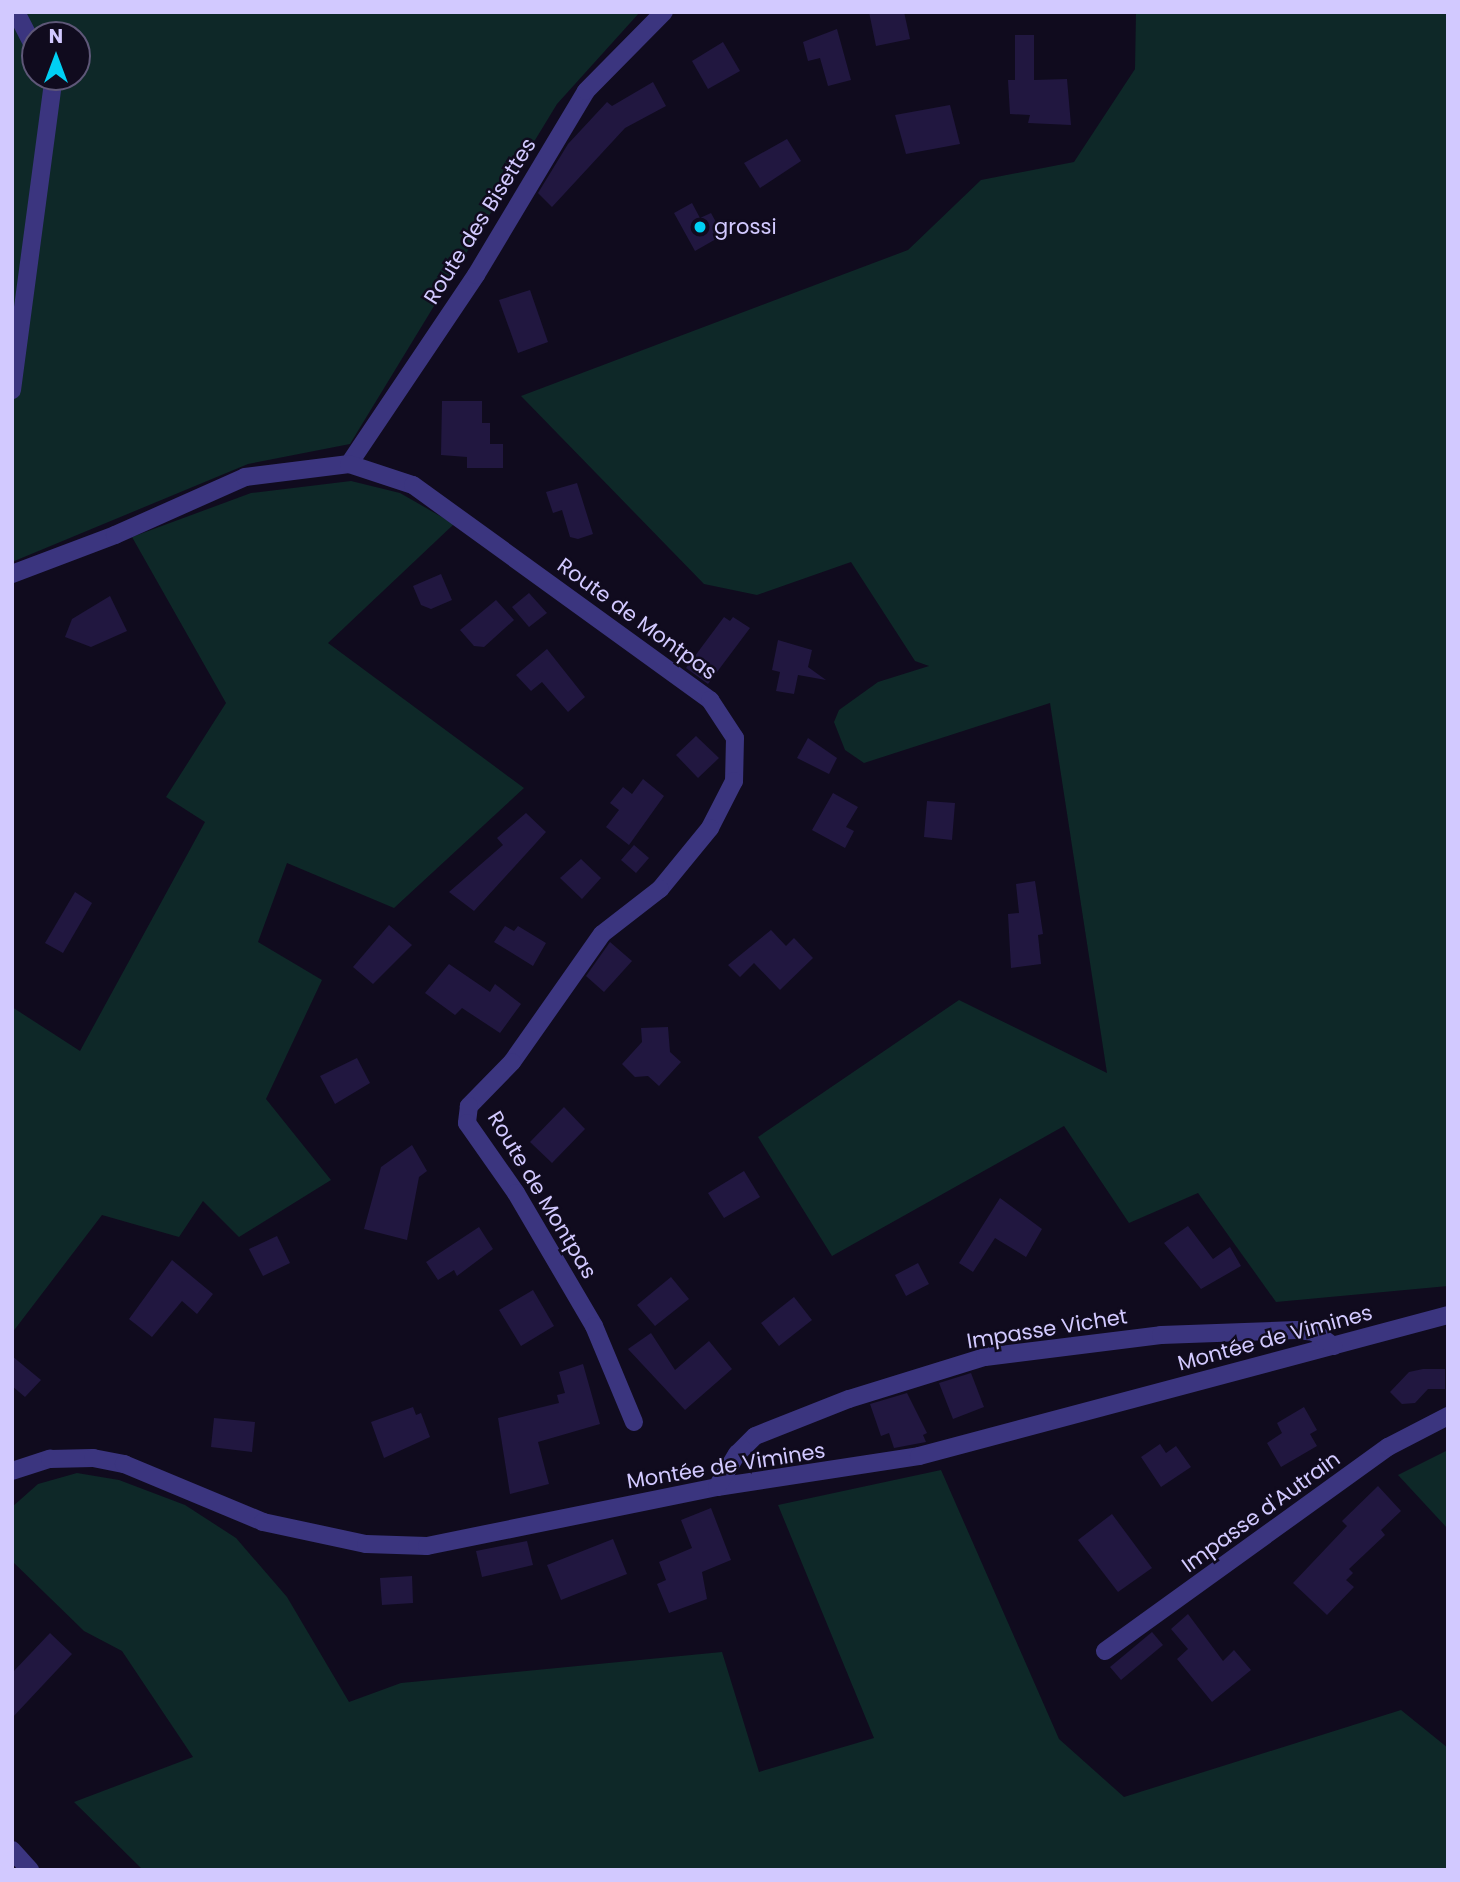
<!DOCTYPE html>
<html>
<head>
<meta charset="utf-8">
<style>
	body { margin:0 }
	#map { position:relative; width:1460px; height:1882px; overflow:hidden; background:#100b1e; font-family:Poppins,sans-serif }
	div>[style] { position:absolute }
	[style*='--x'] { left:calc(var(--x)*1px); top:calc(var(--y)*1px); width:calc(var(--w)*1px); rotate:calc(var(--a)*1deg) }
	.green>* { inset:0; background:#0e2828 }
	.building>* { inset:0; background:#211740 }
	.minor>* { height:18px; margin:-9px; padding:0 9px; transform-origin:9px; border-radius:9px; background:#3b357f }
	.dots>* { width:19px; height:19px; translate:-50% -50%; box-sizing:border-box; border:4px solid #100b1e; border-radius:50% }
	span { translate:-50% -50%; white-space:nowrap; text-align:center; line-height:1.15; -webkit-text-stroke:5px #100b1e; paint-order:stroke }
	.street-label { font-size:21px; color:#d2c9ff }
	.poi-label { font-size:21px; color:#d2c9ff }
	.left { translate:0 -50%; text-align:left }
	.frame { position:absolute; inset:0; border:14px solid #d2c9ff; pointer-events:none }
	.north { position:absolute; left:21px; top:21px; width:70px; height:70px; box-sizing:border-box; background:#100b1e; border:2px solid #5e5778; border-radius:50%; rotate:0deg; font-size:19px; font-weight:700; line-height:28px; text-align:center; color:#d2c9ff }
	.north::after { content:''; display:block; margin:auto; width:24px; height:32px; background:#00d0f4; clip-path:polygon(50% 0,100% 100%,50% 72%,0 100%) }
</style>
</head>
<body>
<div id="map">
	<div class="green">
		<div style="clip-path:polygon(evenodd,12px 12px,640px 12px,557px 104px,350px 444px,248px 464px,12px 562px,12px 12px,35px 35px,77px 35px,77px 77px,35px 77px,35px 35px)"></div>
		<div style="clip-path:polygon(1136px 12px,1448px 12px,1448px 1286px,1276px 1302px,1198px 1193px,1129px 1223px,1064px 1126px,832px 1256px,758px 1137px,959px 1000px,1107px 1073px,1050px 703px,864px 763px,845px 750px,834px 722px,839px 710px,878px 682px,929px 666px,915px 661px,851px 562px,757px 595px,704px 584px,521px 396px,908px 250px,981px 180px,1074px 162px,1135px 69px)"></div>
		<div style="clip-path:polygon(351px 481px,400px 493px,454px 524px,328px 643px,524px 788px,394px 908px,287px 863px,258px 942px,322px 980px,266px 1099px,331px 1180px,239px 1237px,203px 1201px,179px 1237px,102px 1215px,12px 1333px,12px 1007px,80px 1051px,205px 822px,166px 797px,226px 703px,132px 537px,251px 493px)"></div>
		<div style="clip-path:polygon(1448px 1450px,1448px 1529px,1398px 1475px)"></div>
		<div style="clip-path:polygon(941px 1470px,1059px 1739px,1124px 1797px,1401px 1710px,1448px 1748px,1448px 1870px,143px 1870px,74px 1802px,193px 1757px,122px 1651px,84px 1631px,12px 1561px,12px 1507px,38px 1484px,77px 1473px,119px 1480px,185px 1505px,236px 1538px,287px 1597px,349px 1702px,401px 1683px,722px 1652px,759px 1772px,874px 1738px,778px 1505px)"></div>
	</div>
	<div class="building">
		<div style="clip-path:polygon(869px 12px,904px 12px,910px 39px,876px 46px)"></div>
		<div style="clip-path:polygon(837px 29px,851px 80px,828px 86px,820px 58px,808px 61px,803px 42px)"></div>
		<div style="clip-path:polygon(1015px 35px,1034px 35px,1034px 80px,1067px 79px,1071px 125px,1028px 123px,1030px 115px,1010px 114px,1008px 80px,1015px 80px)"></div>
		<div style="clip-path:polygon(723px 42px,740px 71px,708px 89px,692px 61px)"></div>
		<div style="clip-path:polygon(653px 82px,666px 106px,625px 128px,552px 207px,538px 193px,568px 144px,607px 102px,612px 106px)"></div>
		<div style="clip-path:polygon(950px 105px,960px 144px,906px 154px,895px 115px)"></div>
		<div style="clip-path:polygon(787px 139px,801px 161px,760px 188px,744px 163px)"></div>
		<div style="clip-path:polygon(692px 203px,700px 218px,711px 213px,723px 235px,695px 251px,674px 213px)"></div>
		<div style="clip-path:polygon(530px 290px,548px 342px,518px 353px,499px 300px)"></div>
		<div style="clip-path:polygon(442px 401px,482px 401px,482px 423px,490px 423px,490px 444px,503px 444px,503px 468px,467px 468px,467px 457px,441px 455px)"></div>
		<div style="clip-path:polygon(577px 483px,593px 534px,578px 539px,570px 537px,562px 510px,553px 513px,546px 492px)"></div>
		<div style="clip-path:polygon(441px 574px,452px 600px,431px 609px,421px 605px,413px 586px)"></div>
		<div style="clip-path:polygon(529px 593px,547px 613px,529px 627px,512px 607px)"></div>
		<div style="clip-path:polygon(110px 596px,127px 631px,91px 647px,65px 637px,72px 619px)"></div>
		<div style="clip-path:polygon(496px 600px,514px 620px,484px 647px,474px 646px,460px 630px)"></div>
		<div style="clip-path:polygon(724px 617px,730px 621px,733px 617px,750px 628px,708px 684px,686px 668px)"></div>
		<div style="clip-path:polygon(778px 640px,812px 650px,808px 667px,826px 680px,798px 675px,794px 694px,776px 691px,780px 672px,772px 670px)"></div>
		<div style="clip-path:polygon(547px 649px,585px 697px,568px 712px,542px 682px,531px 691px,516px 675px)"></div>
		<div style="clip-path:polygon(696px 736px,719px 758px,698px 778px,676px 755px)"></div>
		<div style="clip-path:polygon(808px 738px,837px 758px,829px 774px,797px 758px)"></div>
		<div style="clip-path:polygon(643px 779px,664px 796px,629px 845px,606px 827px,619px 810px,610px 803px,623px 787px,632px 794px)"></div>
		<div style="clip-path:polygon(833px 793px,858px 807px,846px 827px,854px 831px,845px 848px,812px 830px)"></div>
		<div style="clip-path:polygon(927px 801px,955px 803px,952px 840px,924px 837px)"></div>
		<div style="clip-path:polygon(526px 813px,546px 832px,474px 911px,449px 892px,503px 845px,497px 838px)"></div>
		<div style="clip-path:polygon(634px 845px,649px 858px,636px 873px,621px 860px)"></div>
		<div style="clip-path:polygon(581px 859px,601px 878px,582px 899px,560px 878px)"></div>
		<div style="clip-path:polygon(1035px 881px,1043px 934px,1038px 935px,1041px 964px,1011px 968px,1008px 914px,1019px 913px,1016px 884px)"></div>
		<div style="clip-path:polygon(75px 892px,92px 903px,63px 953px,45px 943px)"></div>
		<div style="clip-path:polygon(389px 925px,412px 945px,373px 984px,353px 967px)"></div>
		<div style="clip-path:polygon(505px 926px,514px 931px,518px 926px,546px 943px,533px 966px,494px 942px)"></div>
		<div style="clip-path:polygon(771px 930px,786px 946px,794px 938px,813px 958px,780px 990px,754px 963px,740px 977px,728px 965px)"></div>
		<div style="clip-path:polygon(610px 942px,632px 961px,604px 992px,586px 976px)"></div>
		<div style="clip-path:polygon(449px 964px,490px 992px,495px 984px,521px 1004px,500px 1033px,462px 1008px,455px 1015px,425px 993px)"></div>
		<div style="clip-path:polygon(668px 1027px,670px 1052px,681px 1062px,659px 1086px,648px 1076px,635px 1077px,622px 1064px,642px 1042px,641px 1028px)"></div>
		<div style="clip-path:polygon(357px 1058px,370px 1083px,335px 1104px,320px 1076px)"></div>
		<div style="clip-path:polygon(564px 1107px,585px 1129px,552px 1163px,530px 1142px)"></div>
		<div style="clip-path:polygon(412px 1145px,427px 1171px,419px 1177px,407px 1240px,364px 1229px,381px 1167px)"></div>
		<div style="clip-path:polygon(744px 1171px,760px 1197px,724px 1218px,708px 1193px)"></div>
		<div style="clip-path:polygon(1000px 1198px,1042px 1229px,1026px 1257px,995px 1238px,973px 1272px,959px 1263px)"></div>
		<div style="clip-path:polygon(1188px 1226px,1213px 1259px,1230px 1247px,1241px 1266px,1201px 1289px,1164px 1243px)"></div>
		<div style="clip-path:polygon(479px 1227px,493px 1249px,457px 1276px,454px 1270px,438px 1280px,426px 1262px)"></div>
		<div style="clip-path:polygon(277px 1236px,290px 1263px,263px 1276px,249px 1249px)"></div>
		<div style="clip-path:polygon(172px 1260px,213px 1294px,197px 1314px,182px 1301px,152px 1337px,129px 1319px)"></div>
		<div style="clip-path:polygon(918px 1263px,929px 1284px,906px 1296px,895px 1275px)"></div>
		<div style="clip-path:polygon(671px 1277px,689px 1299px,655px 1326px,637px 1305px)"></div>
		<div style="clip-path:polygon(533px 1290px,554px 1326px,521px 1346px,499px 1310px)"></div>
		<div style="clip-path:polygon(794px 1297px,812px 1320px,779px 1346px,761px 1323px)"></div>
		<div style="clip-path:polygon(651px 1333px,675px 1370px,709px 1341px,732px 1369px,685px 1410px,628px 1349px)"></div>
		<div style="clip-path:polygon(12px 1356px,41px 1380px,25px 1397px,12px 1386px)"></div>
		<div style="clip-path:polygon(583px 1364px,600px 1424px,538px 1442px,549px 1484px,510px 1494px,498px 1418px,559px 1403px,557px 1395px,565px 1393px,559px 1372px)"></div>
		<div style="clip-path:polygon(1423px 1369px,1445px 1369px,1445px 1389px,1428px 1389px,1415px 1403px,1402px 1404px,1390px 1392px,1409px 1372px)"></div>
		<div style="clip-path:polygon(971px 1373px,984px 1407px,953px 1419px,939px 1383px)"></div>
		<div style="clip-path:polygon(907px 1393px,927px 1433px,923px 1435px,926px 1442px,894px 1448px,889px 1433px,881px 1436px,870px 1404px)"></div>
		<div style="clip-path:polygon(413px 1407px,416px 1415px,421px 1413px,430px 1437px,384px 1458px,371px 1422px)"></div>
		<div style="clip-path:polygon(1304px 1407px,1317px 1430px,1310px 1434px,1317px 1446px,1281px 1467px,1267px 1443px,1282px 1433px,1277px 1423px)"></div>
		<div style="clip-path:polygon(214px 1418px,255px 1422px,252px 1452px,211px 1447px)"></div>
		<div style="clip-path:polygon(1160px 1444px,1166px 1453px,1176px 1446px,1191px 1467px,1161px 1487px,1141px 1457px)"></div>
		<div style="clip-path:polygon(1378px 1486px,1401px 1511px,1381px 1530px,1385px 1535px,1349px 1569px,1353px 1573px,1346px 1580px,1354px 1587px,1327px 1615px,1293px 1583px,1347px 1526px,1342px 1521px)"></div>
		<div style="clip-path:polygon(711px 1508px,731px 1560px,702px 1572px,707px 1599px,669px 1613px,657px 1584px,666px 1580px,659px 1562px,692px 1548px,681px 1520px)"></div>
		<div style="clip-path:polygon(1112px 1514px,1152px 1568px,1118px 1592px,1078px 1540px)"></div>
		<div style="clip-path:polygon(613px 1539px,627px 1574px,561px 1600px,547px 1565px)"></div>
		<div style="clip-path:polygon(527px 1541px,533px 1565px,482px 1577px,476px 1551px)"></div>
		<div style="clip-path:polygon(412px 1576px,413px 1603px,382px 1605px,380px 1578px)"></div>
		<div style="clip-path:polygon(1188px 1614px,1223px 1661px,1234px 1650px,1251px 1670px,1212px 1702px,1177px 1659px,1188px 1649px,1171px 1629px)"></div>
		<div style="clip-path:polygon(1152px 1632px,1163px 1645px,1121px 1680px,1110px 1667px)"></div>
		<div style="clip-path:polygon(50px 1633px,72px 1654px,12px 1718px,12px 1673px)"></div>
	</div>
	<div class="minor">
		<div style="--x:16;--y:12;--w:42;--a:62.8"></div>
		<div style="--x:12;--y:390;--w:309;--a:-82.4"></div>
		<div style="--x:53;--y:84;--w:8;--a:-120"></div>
		<div style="--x:349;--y:464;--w:228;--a:-56.1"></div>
		<div style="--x:476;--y:275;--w:214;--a:-59.1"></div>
		<div style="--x:586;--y:91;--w:111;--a:-45.4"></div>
		<div style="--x:12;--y:574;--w:110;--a:-20.7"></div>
		<div style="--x:115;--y:535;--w:142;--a:-24"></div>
		<div style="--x:245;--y:477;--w:105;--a:-7.1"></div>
		<div style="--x:349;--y:464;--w:67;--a:18.2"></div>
		<div style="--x:413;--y:485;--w:367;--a:35.9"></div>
		<div style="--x:710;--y:700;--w:45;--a:56.7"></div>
		<div style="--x:735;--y:738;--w:43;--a:91.3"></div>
		<div style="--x:734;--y:781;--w:53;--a:117.1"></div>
		<div style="--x:710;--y:828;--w:79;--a:129.3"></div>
		<div style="--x:660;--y:889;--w:73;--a:142.2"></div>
		<div style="--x:602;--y:934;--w:156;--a:125.1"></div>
		<div style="--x:512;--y:1062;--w:62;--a:134.3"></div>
		<div style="--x:469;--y:1106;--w:17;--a:97"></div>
		<div style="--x:467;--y:1123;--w:85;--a:55"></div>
		<div style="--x:516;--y:1193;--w:154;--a:59.6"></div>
		<div style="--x:594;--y:1326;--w:104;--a:67.4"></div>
		<div style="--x:12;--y:1471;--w:40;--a:-18"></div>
		<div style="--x:50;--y:1459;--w:43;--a:-1.3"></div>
		<div style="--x:93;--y:1458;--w:32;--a:11"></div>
		<div style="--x:124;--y:1464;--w:151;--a:22.6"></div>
		<div style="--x:263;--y:1522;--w:105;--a:12.1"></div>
		<div style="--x:366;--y:1544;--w:61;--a:1.9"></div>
		<div style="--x:427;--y:1546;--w:296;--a:-11.5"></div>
		<div style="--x:717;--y:1487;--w:204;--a:-8.7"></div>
		<div style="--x:919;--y:1456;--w:547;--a:-14.92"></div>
		<div style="--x:717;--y:1487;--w:39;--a:-59"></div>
		<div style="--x:737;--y:1454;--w:25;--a:-45"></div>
		<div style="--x:755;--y:1436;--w:101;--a:-21.5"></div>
		<div style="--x:849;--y:1399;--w:142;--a:-17.2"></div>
		<div style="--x:985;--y:1357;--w:177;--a:-7.1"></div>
		<div style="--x:1161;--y:1335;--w:135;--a:-2.1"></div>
		<div style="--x:1296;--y:1330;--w:18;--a:6"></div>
		<div style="--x:1314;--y:1332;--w:24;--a:36"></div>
		<div style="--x:1105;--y:1651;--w:349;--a:-35.8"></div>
		<div style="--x:1388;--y:1447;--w:68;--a:-27.3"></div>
		<div style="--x:12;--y:1850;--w:27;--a:48"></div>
	</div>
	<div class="dots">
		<div style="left:700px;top:227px;background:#00d0f4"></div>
	</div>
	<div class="street-label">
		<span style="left:480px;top:221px;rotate:-58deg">Route des Bisettes</span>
		<span style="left:637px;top:619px;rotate:36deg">Route de Montpas</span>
		<span style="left:542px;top:1195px;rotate:59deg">Route de Montpas</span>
		<span style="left:1047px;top:1329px;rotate:-9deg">Impasse Vichet</span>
		<span style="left:1275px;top:1338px;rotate:-15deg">Montée de Vimines</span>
		<span style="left:726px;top:1466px;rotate:-9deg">Montée de Vimines</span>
		<span style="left:1261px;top:1512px;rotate:-36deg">Impasse d'Autrain</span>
	</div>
	<div class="poi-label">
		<span class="left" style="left:714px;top:227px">grossi</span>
	</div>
	<div class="frame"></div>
	<div class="north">N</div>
</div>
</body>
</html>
